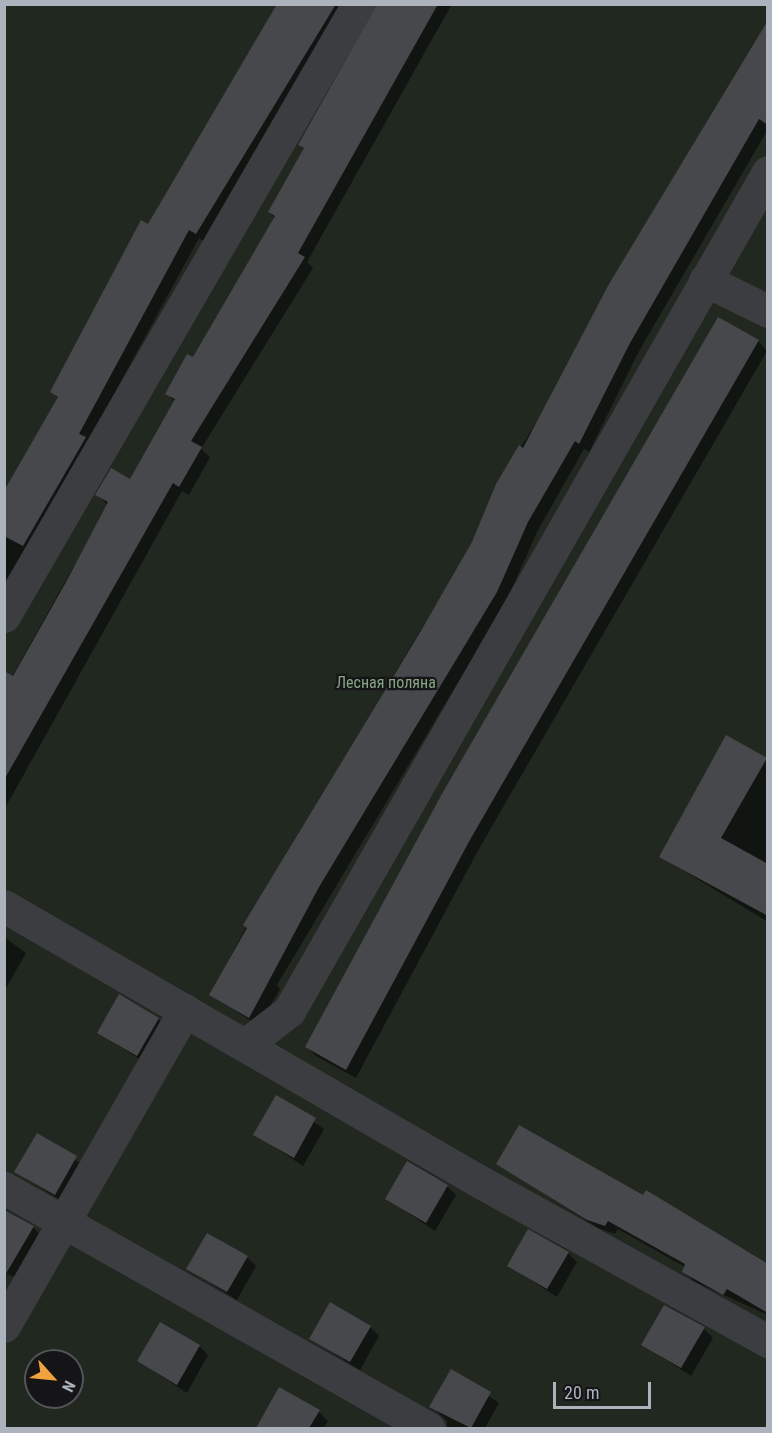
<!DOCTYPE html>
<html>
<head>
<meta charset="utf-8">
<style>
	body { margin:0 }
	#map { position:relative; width:772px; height:1433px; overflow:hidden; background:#1a1a1c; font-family:"Roboto Condensed",sans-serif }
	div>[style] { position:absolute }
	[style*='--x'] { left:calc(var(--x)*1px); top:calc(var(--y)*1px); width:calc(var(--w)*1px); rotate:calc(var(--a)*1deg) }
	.green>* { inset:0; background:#202820 }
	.shadow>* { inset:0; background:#0007 }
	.building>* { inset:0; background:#47484c }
	.minor>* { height:33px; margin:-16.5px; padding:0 16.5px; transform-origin:16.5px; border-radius:16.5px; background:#3b3d41 }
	span { translate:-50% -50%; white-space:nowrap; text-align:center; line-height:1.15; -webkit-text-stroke:4.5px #151517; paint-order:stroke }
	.park-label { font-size:16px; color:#86a684 }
	.frame { position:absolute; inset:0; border:6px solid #adb3bc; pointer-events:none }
	.north { position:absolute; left:24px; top:1349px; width:60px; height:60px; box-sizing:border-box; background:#151517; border:2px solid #525459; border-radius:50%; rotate:117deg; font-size:16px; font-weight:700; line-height:24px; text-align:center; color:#adb3bc }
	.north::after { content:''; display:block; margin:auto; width:21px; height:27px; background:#f0a33e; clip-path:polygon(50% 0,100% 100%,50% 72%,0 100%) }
	.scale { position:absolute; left:553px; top:1382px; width:98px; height:27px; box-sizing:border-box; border:3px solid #adb3bc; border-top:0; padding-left:8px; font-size:18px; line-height:21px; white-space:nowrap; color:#adb3bc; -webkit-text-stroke:4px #151517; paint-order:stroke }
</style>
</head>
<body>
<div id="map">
	<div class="green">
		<div style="clip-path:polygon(evenodd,5px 5px,767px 5px,767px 1428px,5px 1428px,5px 5px,36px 1361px,72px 1361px,72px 1397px,36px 1397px,36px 1361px)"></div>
	</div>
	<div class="shadow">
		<div style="clip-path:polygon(279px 4px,350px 4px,205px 242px,199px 238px,4px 596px,4px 494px,59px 399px,51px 392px)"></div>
		<div style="clip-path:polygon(378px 4px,452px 4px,307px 262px,313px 268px,201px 449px,210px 457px,189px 495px,182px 491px,4px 810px,4px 691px,108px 505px,97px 495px,130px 481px,175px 402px,167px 393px,193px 359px,275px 218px,269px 212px,305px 150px,300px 145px)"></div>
		<div style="clip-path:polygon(768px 20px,768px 129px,638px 353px,589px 452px,584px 449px,537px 532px,506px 602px,277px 985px,280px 989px,259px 1026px,211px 995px,267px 886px,473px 543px,497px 485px,573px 364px,633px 245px)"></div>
		<div style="clip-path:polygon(758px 341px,767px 351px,480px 847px,356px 1078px,316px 1056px,307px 1047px)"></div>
		<div style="clip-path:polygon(727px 737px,768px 762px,768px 922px,661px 857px)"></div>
		<div style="clip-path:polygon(4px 937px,26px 953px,5px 990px,4px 990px)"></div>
		<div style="clip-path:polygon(158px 1019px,167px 1028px,147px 1064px,99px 1033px)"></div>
		<div style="clip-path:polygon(276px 1097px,324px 1129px,303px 1166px,255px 1134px)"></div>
		<div style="clip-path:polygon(37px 1135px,86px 1167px,65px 1203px,16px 1172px)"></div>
		<div style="clip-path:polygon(498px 1164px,768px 1265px,768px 1315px,693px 1281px,685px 1267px,618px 1229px,615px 1234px,598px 1228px)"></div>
		<div style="clip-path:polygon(447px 1186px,456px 1195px,435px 1231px,387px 1199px)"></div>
		<div style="clip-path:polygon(33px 1227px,42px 1237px,17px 1279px,4px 1272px)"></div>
		<div style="clip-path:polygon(568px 1253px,577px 1262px,557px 1297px,509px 1266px)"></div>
		<div style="clip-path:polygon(247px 1257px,256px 1266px,237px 1300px,188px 1269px)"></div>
		<div style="clip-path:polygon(370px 1327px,379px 1336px,360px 1370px,311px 1339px)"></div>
		<div style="clip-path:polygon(704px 1329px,713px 1338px,691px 1376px,643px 1345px)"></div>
		<div style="clip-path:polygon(199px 1346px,208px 1355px,187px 1393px,139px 1361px)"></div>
		<div style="clip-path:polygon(451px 1371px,499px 1403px,485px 1428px,447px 1428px,447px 1421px,431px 1406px)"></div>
		<div style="clip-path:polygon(319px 1412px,328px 1421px,324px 1428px,258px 1426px)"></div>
	</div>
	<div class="building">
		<div style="clip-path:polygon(277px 4px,336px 4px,196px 234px,189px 230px,79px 434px,86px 437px,23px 546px,4px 536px,4px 491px,58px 397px,50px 392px,141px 220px,148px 224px)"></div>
		<div style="clip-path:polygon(377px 4px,438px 4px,298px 253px,305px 257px,191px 441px,202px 447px,179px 487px,173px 483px,4px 780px,4px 671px,13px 676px,66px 582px,108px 502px,95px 495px,111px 468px,130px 479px,175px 399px,165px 394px,187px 354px,193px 357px,275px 216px,268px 212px,304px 148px,298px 145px)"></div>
		<div style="clip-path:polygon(768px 20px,768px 125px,759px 119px,630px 343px,579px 444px,575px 441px,528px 522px,497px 592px,319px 887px,249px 1018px,209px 995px,247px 928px,243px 925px,419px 634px,472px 542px,496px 484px,519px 445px,523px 448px,609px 284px)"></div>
		<div style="clip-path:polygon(718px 317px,759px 340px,471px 838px,346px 1070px,305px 1047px,443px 792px)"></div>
		<div style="clip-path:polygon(726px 735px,767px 758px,721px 838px,768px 864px,768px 916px,659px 857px)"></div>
		<div style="clip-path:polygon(119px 994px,159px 1018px,137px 1056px,97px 1033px)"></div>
		<div style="clip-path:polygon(276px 1095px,316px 1118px,294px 1158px,253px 1135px)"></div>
		<div style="clip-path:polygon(519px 1125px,643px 1195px,646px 1190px,768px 1264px,768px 1313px,727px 1289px,723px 1295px,682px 1272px,685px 1264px,608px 1221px,605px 1226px,587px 1220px,496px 1164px)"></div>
		<div style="clip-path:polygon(37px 1133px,77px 1156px,55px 1195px,14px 1172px)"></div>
		<div style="clip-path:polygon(407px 1161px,448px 1185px,426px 1223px,385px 1199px)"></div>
		<div style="clip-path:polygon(4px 1210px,34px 1226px,4px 1277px)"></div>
		<div style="clip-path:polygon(528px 1229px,569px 1252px,547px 1289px,507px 1266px)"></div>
		<div style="clip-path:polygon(207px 1233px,248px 1256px,227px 1292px,186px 1269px)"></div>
		<div style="clip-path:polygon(330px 1302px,371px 1326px,350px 1362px,309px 1339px)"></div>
		<div style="clip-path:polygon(664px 1305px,705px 1327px,681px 1368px,641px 1345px)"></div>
		<div style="clip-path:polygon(160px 1322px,200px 1345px,177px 1385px,137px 1361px)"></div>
		<div style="clip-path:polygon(451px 1369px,491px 1392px,471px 1428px,429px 1407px)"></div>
		<div style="clip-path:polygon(279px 1387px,320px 1410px,309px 1428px,256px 1428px)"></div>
	</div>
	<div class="minor">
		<div style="--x:705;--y:280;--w:70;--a:26.2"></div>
		<div style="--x:4;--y:616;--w:707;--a:-59.95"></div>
		<div style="--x:4;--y:906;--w:547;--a:30.08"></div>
		<div style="--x:477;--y:1180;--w:333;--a:29"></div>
		<div style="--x:245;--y:1045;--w:56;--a:-37.7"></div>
		<div style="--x:289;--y:1011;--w:966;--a:-60.28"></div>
		<div style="--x:4;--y:1188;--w:488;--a:29.5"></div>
		<div style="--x:4;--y:1326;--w:364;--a:-60.2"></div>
	</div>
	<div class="park-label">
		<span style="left:386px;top:683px">Лесная поляна</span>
	</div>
	<div class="frame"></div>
	<div class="north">N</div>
	<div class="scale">20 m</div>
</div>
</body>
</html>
